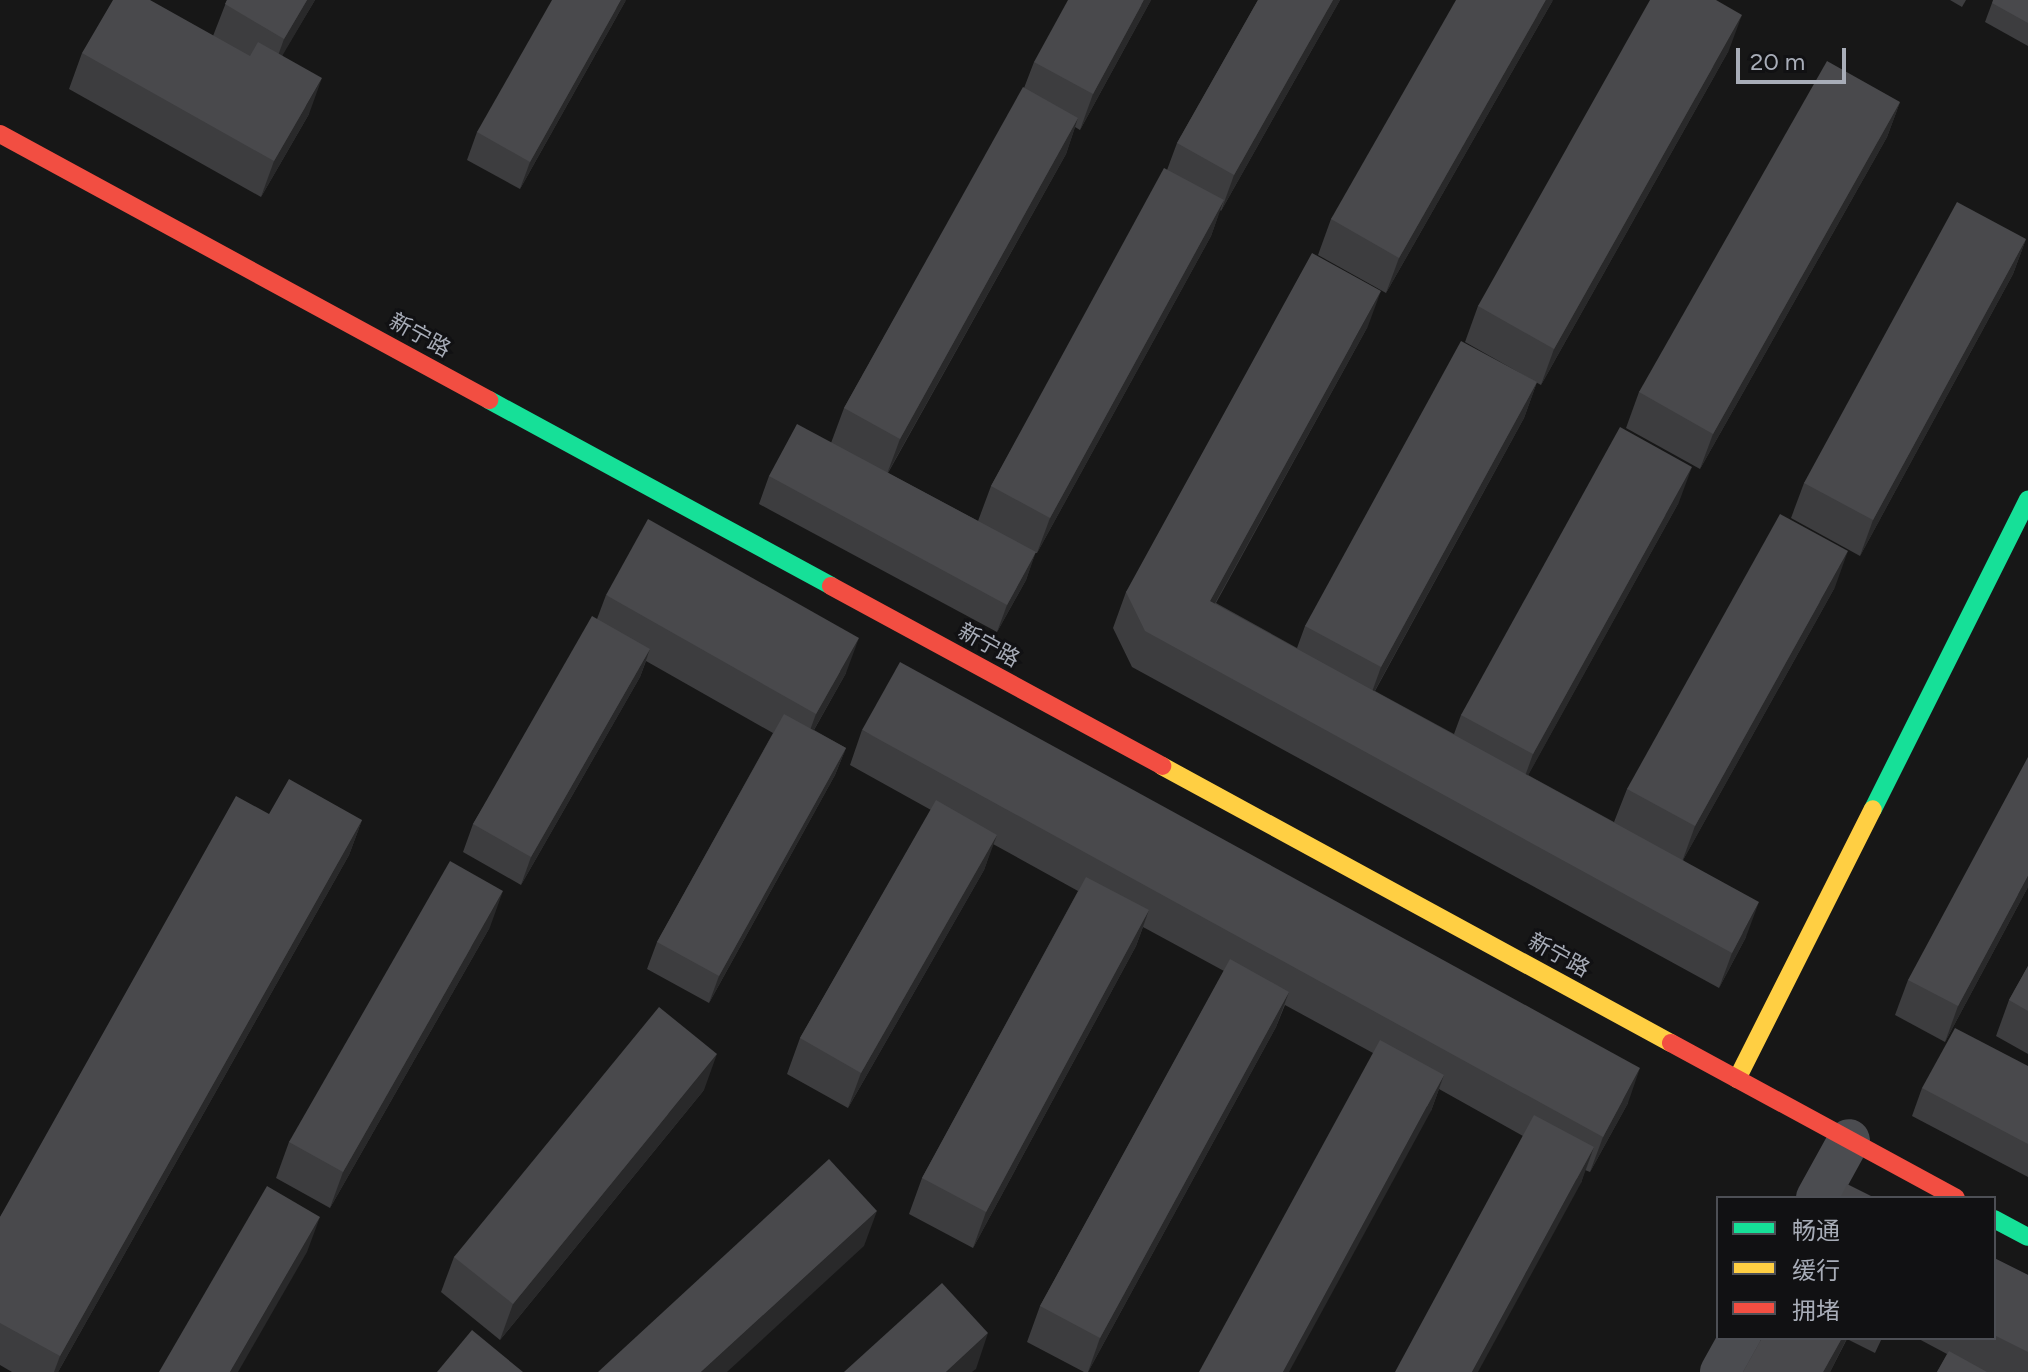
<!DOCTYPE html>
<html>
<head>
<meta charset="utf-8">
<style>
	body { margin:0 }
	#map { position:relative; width:2028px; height:1372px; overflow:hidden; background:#171717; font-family:Figtree,"Noto Sans SC",sans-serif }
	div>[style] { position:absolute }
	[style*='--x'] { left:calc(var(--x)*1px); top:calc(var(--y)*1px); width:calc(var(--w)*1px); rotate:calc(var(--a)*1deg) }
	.street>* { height:42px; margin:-21px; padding:0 21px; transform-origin:21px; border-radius:21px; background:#4b4c50 }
	.fast>* { height:18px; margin:-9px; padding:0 9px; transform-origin:9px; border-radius:9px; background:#16e098 }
	.slow>* { height:18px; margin:-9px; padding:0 9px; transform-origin:9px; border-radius:9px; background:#ffcf43 }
	.jam>* { height:18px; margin:-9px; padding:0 9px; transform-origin:9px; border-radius:9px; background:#f24e42 }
	.wall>* { inset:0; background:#3d3d3f }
	.shaded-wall>* { inset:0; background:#29292a }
	.building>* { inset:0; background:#49494c }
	span { translate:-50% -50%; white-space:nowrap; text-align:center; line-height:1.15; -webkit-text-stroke:6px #111113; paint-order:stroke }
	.street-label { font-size:22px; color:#a8adb8 }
	.legend { position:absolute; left:1716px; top:1196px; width:280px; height:144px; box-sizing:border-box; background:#111113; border:2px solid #4d4f55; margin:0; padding:10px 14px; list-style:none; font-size:24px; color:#a8adb8 }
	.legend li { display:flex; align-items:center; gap:16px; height:40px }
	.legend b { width:40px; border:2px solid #4d4f55 }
	.scale { position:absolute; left:1736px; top:48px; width:110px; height:36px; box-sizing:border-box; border:4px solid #a8adb8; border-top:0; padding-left:10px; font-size:24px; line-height:28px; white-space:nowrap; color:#a8adb8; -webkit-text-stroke:6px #111113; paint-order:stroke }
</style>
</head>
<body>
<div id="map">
	<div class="street">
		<div style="--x:1817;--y:1198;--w:66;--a:-61.1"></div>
		<div style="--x:1721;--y:1372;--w:39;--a:-61"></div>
	</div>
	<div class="fast">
		<div style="--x:489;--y:400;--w:389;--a:28.5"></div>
		<div style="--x:1873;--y:809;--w:346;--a:-63.4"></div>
		<div style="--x:1994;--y:1219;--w:38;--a:28"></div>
	</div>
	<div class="slow">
		<div style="--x:1162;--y:766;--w:579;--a:28.56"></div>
		<div style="--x:1737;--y:1079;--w:302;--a:-63.3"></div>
	</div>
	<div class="jam">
		<div style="--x:0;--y:134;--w:557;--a:28.54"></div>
		<div style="--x:831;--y:586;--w:377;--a:28.5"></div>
		<div style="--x:1671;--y:1043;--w:324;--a:28.5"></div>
	</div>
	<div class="wall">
		<div style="clip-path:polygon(227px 0,315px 0,282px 55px,309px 114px,261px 197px,69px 89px,82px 53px,213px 36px)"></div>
		<div style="clip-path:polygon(626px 0,520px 189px,467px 160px,477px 132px)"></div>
		<div style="clip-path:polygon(1151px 0,1080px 130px,1075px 127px,1066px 154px,888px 473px,978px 521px,991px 486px,1167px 170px,1177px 143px,1258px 0,1340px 0,1221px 211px,1220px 210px,1211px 236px,1037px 553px,1035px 553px,1026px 580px,997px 632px,759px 504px,769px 476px,831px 443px,844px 408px,1024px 88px,1034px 62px)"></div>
		<div style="clip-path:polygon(1553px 0,1386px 293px,1318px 255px,1331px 219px)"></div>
		<div style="clip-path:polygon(1950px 0,1966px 0,1962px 7px)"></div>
		<div style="clip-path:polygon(2028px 0,2028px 46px,1985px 22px,1992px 3px)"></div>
		<div style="clip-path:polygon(1729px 50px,1541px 385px,1465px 342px,1478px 306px)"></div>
		<div style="clip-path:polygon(1900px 102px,1887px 137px,1700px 469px,1626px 428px,1639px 392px)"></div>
		<div style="clip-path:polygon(2026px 239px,2013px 274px,1860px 556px,1791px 518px,1804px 483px)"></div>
		<div style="clip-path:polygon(1368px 326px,1216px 603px,1297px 648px,1305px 626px,1537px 382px,1524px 418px,1375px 691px,1454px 734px,1461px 715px,1679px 502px,1528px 775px,1614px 822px,1627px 789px,1835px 587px,1683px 860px,1746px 937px,1719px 988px,1132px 667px,1113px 628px,1126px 592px)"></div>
		<div style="clip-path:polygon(606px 595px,846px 673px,814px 730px,846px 748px,835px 775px,709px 1003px,647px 969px,657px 942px,773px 733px,646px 661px,640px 677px,521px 885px,463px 852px,473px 824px,597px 619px)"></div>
		<div style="clip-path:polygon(862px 730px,1628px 1103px,1590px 1172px,1585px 1170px,1581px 1183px,1523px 1136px,1439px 1089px,1431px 1111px,1373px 1053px,1285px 1005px,1276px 1027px,1088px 1372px,1084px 1372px,1027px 1342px,1040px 1306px,1224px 971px,1143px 927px,1136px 946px,973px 1248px,909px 1214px,922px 1178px,1078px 891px,993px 844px,984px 870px,848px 1108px,787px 1074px,800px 1038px,931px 810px,850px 765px)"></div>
		<div style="clip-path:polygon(269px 814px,362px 820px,349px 855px,58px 1372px,12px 1372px,0 1365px,0 1217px)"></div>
		<div style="clip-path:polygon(2028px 887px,1945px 1042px,1895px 1015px,1908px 980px)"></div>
		<div style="clip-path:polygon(490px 927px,330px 1208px,276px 1178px,289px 1142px)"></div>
		<div style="clip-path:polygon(2028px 966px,2028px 1054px,1996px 1036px,2009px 1000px)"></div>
		<div style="clip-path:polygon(2028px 1066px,2028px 1177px,1912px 1116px,1922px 1088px)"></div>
		<div style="clip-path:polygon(704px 1090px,500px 1340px,441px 1292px,454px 1257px)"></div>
		<div style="clip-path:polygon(1994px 1258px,2028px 1275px,2028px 1372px,1937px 1372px,1947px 1354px,1917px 1338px,1994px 1338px)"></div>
		<div style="clip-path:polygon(1762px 1338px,1882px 1338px,1875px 1353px,1847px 1339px,1830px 1372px,1743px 1372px)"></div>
	</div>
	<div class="shaded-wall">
		<div style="clip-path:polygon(307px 0,315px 0,271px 75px,284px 39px)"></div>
		<div style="clip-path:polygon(621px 0,626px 0,520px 189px,530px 162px)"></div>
		<div style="clip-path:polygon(1144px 0,1151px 0,1080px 130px,1093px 94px)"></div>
		<div style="clip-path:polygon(1333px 0,1340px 0,1221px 211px,1234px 175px)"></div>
		<div style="clip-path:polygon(1546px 0,1553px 0,1386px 293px,1399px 258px)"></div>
		<div style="clip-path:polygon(1742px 15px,1729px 50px,1541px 385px,1554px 349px)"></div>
		<div style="clip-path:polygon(322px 78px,309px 114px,261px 197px,274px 161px)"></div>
		<div style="clip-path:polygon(1900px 102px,1887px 137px,1700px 469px,1713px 434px)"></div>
		<div style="clip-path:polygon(1078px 118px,1066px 154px,887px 474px,900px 439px)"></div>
		<div style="clip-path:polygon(1224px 200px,1211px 236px,1037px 553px,1050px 518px)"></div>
		<div style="clip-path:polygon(2026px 239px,2013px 274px,1860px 556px,1873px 520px)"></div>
		<div style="clip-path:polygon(1381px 291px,1368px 326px,1197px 636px,1210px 601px)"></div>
		<div style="clip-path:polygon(1537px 382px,1524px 418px,1368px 703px,1381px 667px)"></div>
		<div style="clip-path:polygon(1692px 467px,1679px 502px,1520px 790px,1533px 754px)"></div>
		<div style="clip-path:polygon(1848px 551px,1835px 587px,1682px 862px,1695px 826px)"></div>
		<div style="clip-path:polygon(1036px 552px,1026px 580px,997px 632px,1007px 605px)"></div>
		<div style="clip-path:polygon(859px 638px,846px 673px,803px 749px,816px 714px)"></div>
		<div style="clip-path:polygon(650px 649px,640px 677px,521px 885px,531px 857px)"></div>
		<div style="clip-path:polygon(846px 748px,835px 775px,709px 1003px,719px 976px)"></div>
		<div style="clip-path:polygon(362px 820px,349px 855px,58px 1372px,54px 1372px,60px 1356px)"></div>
		<div style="clip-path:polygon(997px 835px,984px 870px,848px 1108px,861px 1073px)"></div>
		<div style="clip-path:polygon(2028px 876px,2028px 887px,1945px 1042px,1958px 1006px)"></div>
		<div style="clip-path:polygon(503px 891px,490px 927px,330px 1208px,343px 1172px)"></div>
		<div style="clip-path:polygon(1759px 902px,1746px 937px,1719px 988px,1732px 953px)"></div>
		<div style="clip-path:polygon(1149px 910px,1136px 946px,973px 1248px,986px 1212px)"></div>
		<div style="clip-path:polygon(1289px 992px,1276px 1027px,1088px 1372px,1100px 1338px)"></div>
		<div style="clip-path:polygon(717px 1054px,704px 1090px,500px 1340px,513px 1304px)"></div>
		<div style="clip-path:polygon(1640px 1068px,1628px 1103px,1590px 1172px,1603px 1137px)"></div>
		<div style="clip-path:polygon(1444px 1075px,1431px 1111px,1289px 1372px,1283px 1372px)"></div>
		<div style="clip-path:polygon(1594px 1147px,1581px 1183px,1478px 1372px,1472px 1372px)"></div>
		<div style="clip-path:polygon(877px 1211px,864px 1246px,727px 1372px,701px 1372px)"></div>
		<div style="clip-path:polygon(320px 1217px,307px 1252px,238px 1372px,230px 1372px)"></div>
		<div style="clip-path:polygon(988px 1333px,976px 1369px,972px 1372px,946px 1372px)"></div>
		<div style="clip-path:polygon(1842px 1338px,1847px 1338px,1830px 1372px,1823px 1372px)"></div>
	</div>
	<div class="building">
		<div style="clip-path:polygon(113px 0,150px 0,250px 56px,258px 42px,322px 78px,274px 161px,82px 53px)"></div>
		<div style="clip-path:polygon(227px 0,307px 0,284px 39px,225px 4px)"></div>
		<div style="clip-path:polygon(552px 0,621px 0,530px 162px,477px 132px)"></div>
		<div style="clip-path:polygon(1068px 0,1144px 0,1093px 94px,1034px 62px)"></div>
		<div style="clip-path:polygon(1258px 0,1333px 0,1234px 175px,1177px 143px)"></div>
		<div style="clip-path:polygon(1456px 0,1546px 0,1399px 258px,1331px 219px)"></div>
		<div style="clip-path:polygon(1650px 0,1716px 0,1742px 15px,1554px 349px,1478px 306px)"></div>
		<div style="clip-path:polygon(1993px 0,2028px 0,2028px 23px,1992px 3px)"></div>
		<div style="clip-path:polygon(1827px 61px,1900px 102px,1713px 434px,1639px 392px)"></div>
		<div style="clip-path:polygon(1023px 87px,1078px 118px,900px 439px,844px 408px)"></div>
		<div style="clip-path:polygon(1164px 168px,1224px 200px,1050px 518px,991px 486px)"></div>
		<div style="clip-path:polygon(1957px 202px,2026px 239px,1873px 520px,1804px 483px)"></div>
		<div style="clip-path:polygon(1312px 253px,1381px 291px,1210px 601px,1759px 902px,1732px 953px,1145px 631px,1126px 592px)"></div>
		<div style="clip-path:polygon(1461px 341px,1537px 382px,1381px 667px,1305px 626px)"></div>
		<div style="clip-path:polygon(797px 424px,1036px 552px,1007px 605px,769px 476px)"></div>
		<div style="clip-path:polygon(1620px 427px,1692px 467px,1533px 754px,1461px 715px)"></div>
		<div style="clip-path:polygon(1780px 514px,1848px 551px,1695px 826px,1627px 789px)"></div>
		<div style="clip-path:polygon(648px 519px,859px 638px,816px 714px,606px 595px)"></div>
		<div style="clip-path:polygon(592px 616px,650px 649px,531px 857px,473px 824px)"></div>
		<div style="clip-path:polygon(900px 662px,1640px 1068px,1603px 1137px,862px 730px)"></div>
		<div style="clip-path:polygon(784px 714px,846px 748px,719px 976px,657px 942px)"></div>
		<div style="clip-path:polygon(2028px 757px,2028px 876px,1958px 1006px,1908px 980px)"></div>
		<div style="clip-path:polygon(289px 779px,362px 820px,60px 1356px,0 1323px,0 1217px,236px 796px,269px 814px)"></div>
		<div style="clip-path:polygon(936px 800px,997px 835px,861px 1073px,800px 1038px)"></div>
		<div style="clip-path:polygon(450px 861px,503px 891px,343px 1172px,289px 1142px)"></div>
		<div style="clip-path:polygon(1086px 877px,1149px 910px,986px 1212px,922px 1178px)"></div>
		<div style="clip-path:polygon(1230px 959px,1289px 992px,1100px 1338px,1040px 1306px)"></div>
		<div style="clip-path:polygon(2028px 966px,2028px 1011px,2009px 1000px)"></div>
		<div style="clip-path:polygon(659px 1007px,717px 1054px,513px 1304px,454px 1257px)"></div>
		<div style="clip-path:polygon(1955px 1028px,2028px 1066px,2028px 1144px,1922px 1088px)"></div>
		<div style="clip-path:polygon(1380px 1040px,1444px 1075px,1283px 1372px,1199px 1372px)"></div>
		<div style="clip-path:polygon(1534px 1115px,1594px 1147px,1472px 1372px,1395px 1372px)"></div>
		<div style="clip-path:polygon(829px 1159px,877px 1211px,701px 1372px,598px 1372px)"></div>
		<div style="clip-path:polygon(1847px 1184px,1875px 1198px,1840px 1198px)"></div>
		<div style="clip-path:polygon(267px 1186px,320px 1217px,230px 1372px,159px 1372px)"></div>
		<div style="clip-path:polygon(1994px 1258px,2028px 1275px,2028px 1352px,1994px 1335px)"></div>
		<div style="clip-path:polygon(942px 1283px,988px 1333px,946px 1372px,844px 1372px)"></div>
		<div style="clip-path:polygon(472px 1330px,523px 1372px,437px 1372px)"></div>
		<div style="clip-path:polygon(1762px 1338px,1842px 1338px,1823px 1372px,1743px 1372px)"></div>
		<div style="clip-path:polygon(1949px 1351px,1987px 1372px,1937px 1372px)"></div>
	</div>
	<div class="street-label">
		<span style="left:420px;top:335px;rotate:29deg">新宁路</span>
		<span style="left:989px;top:645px;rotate:29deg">新宁路</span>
		<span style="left:1559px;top:955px;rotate:29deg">新宁路</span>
	</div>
	<ul class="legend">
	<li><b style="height:10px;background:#16e098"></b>畅通</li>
	<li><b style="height:10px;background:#ffcf43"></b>缓行</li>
	<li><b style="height:10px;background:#f24e42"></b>拥堵</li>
	</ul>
	<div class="scale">20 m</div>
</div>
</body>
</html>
